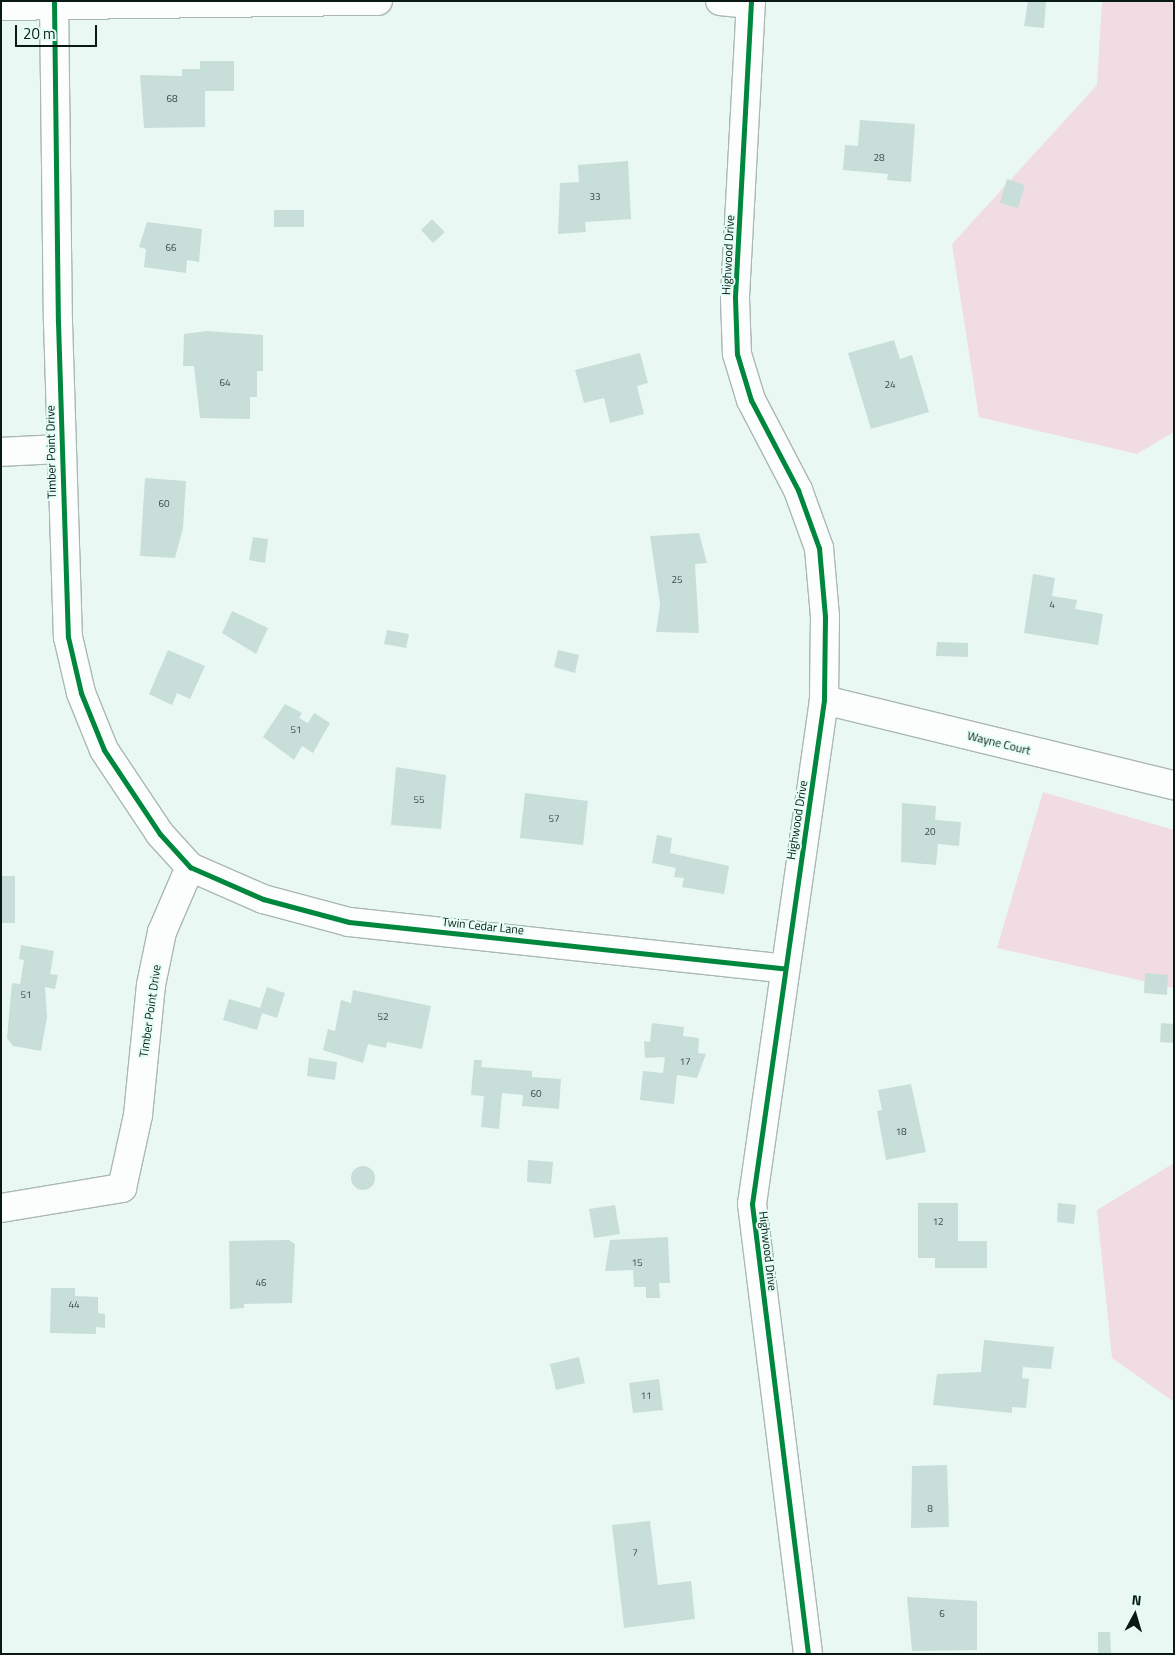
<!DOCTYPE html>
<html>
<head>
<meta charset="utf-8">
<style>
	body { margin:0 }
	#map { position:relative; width:1175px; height:1655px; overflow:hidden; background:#eaf8f4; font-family:"Titillium Web",sans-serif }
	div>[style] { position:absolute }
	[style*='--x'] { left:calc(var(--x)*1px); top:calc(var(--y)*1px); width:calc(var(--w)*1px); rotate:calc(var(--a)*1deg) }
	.green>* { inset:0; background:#f2dce4 }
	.building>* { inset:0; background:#c7dfd8 }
	.round { border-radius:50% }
	.roads { filter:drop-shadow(1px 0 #aab8b4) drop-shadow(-1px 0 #aab8b4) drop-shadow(0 1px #aab8b4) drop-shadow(0 -1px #aab8b4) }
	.minor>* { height:28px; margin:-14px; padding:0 14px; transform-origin:14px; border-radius:14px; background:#fcfefd }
	.cycleway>* { height:5px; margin:-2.5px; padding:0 2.5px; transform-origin:2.5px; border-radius:2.5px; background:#00873e }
	span { translate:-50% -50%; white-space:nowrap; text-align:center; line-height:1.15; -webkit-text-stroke:4px #e4fef6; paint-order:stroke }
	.number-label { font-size:10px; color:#384b46 }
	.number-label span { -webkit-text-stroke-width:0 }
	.street-label { font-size:12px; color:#091a16 }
	.frame { position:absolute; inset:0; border:2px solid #091a16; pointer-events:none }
	.north { position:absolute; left:1110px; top:1590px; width:50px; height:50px; -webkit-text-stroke:4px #e4fef6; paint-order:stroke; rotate:6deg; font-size:14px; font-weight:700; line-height:20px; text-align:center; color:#091a16 }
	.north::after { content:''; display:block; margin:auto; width:18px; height:22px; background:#091a16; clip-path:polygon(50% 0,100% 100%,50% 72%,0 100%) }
	.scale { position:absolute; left:15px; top:25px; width:82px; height:22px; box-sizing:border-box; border:2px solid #091a16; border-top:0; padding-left:6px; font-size:15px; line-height:18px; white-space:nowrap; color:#091a16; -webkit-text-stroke:4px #e4fef6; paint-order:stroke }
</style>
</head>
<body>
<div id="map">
	<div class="green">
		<div style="clip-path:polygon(1102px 1px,1174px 1px,1174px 432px,1137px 454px,979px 417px,952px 244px,1097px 85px)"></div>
		<div style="clip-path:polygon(1043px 792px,1174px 830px,1174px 988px,997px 948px)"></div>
		<div style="clip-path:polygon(1174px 1163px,1174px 1402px,1112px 1358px,1097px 1210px)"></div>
	</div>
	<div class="building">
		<div style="clip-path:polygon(1028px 1px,1046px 1px,1044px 28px,1024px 26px)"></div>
		<div style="clip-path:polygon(200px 61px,234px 61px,234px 91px,205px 91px,205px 127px,144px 128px,140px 75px,182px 76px,182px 69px,200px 69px)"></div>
		<div style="clip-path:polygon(860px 120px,915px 124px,911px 182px,887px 180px,888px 174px,843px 170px,845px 145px,858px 146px)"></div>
		<div style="clip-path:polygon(628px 161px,631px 219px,585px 222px,586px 232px,558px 234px,560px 183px,579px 182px,578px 165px)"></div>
		<div style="clip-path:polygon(1007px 179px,1025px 185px,1018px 208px,1000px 203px)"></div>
		<div style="clip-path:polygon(274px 210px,304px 210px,304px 227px,274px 227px)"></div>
		<div style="clip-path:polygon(432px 219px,445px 232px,433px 243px,421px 230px)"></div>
		<div style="clip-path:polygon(147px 222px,202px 229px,199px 262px,187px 260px,186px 273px,144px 267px,146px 249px,139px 247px)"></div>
		<div style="clip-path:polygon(207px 331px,263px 335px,263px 371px,257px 371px,257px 397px,250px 397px,250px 419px,200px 418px,194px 366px,183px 366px,184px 334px)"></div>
		<div style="clip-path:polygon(894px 340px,900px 359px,912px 355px,929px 412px,871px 429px,848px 353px)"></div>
		<div style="clip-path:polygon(640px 353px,648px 383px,637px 386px,644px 414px,610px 423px,604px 398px,584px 403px,575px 370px)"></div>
		<div style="clip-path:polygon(145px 478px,186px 481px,183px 528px,175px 558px,140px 556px)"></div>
		<div style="clip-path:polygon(699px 533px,707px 563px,695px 564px,699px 633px,656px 632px,660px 604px,650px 536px)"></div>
		<div style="clip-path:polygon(253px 537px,268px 539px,265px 563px,249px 560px)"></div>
		<div style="clip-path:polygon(1033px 574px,1055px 578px,1052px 596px,1077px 600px,1075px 609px,1103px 614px,1098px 645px,1024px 633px)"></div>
		<div style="clip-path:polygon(232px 611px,268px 628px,256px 654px,222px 633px)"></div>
		<div style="clip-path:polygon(387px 630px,409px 634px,406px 648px,384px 644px)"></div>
		<div style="clip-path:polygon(937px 642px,968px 643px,968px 657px,936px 656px)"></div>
		<div style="clip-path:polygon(168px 650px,205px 666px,190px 699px,177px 693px,172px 705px,149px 694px)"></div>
		<div style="clip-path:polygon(558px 650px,579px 655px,575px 673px,554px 667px)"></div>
		<div style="clip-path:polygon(285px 704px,302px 713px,299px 718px,308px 723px,314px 713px,330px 723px,313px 753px,302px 746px,294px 760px,263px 737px)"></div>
		<div style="clip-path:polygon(396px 767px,446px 775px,441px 829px,391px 825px)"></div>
		<div style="clip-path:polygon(525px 793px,588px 801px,583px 845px,520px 838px)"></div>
		<div style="clip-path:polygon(902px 803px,936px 806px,935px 820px,961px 822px,959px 846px,938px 844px,936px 865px,901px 862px)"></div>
		<div style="clip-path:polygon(657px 835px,672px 838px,670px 853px,729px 866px,724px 894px,682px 887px,684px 878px,674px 877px,676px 868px,652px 863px)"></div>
		<div style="clip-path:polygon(1px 876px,15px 876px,15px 923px,1px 923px)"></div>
		<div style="clip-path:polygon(21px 945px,54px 951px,50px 974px,58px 975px,55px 989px,45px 987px,47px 1017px,41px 1051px,13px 1046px,7px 1038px,12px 983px,20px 984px,24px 960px,19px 959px)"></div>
		<div style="clip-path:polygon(1145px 973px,1168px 975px,1167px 995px,1144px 993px)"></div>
		<div style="clip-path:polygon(267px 987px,285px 993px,277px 1018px,262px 1013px,257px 1030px,223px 1020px,229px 999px,260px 1008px)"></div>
		<div style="clip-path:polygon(353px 990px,431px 1006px,422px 1049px,387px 1042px,386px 1048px,368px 1044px,363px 1063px,323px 1050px,328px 1029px,335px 1031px,341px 1000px,351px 1003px)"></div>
		<div style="clip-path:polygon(652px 1023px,684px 1027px,683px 1036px,699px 1038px,698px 1053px,706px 1054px,697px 1078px,677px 1075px,674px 1104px,640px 1100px,643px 1071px,663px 1073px,665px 1057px,645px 1058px,644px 1041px,650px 1042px)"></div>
		<div style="clip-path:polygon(1161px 1023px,1174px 1024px,1174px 1043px,1160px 1042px)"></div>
		<div style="clip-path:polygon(309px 1058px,337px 1062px,335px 1080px,307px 1076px)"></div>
		<div style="clip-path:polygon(474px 1060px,482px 1060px,481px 1067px,532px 1071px,532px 1077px,561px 1079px,559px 1109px,522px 1106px,523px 1095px,502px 1093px,499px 1129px,481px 1127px,484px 1096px,471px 1095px)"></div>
		<div style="clip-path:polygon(911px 1084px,926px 1152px,886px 1160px,877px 1111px,882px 1110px,878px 1090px)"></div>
		<div style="clip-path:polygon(528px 1160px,553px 1162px,551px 1184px,527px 1182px)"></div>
		<div class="round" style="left:351px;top:1166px;width:24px;height:24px"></div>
		<div style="clip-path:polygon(918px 1203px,958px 1203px,958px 1241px,987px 1241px,987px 1268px,935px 1268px,935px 1258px,918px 1258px)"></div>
		<div style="clip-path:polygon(1058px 1203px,1076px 1205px,1074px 1224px,1057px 1222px)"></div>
		<div style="clip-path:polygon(615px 1205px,620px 1234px,594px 1238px,589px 1209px)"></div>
		<div style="clip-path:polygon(668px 1237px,670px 1283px,659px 1283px,660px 1298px,646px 1298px,646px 1287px,634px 1287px,633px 1270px,605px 1271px,610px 1240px)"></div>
		<div style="clip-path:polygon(289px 1240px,295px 1244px,292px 1303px,244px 1304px,244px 1308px,230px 1309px,229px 1241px)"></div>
		<div style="clip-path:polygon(51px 1288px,75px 1288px,75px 1296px,98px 1297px,98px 1313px,105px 1314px,105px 1328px,96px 1327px,96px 1334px,50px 1333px)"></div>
		<div style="clip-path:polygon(984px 1340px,1054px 1347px,1051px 1369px,1023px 1367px,1022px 1378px,1029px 1379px,1026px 1408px,1012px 1407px,1012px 1413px,933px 1405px,937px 1374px,981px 1372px)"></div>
		<div style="clip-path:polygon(579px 1357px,585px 1383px,556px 1390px,550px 1364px)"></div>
		<div style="clip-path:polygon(659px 1379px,663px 1410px,633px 1413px,629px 1383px)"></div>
		<div style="clip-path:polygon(947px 1465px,949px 1527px,911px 1528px,912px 1466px)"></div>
		<div style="clip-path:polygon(650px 1521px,658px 1585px,691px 1581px,695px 1619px,624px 1628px,612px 1525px)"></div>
		<div style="clip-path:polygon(907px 1597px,977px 1601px,977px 1650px,912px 1651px)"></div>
		<div style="clip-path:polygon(1098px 1632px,1110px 1632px,1111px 1654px,1098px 1654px)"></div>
	</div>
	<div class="roads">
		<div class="minor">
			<div style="--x:54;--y:1;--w:321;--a:89.3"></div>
			<div style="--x:58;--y:322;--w:315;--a:88.2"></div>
			<div style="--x:68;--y:637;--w:57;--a:76.9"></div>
			<div style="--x:81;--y:693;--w:61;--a:68"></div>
			<div style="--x:104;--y:750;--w:101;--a:56.3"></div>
			<div style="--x:160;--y:834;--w:45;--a:47.7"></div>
			<div style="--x:190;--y:867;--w:80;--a:23.7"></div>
			<div style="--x:263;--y:899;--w:89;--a:15"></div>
			<div style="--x:349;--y:922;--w:436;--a:6.1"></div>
			<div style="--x:720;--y:1;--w:30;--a:6"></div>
			<div style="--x:751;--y:1;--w:297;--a:93.1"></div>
			<div style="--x:735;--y:298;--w:56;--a:88"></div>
			<div style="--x:737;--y:354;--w:48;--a:73.1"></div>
			<div style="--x:751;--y:400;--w:102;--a:62.4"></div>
			<div style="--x:798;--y:490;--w:62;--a:70.1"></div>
			<div style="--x:819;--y:548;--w:68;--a:85"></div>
			<div style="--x:825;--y:616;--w:84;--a:90.7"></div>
			<div style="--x:824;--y:700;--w:509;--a:98.13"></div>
			<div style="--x:752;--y:1204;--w:453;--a:82.9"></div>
			<div style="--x:1;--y:6;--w:377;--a:-0.8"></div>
			<div style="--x:1;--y:452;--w:60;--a:-2.9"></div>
			<div style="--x:824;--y:700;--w:360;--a:13.7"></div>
			<div style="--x:1;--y:1208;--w:123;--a:-9.4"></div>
			<div style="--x:122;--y:1188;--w:75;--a:-77.6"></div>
			<div style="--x:138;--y:1115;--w:131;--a:-84.3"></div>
			<div style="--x:151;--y:985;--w:54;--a:-78.3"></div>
			<div style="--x:162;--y:932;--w:71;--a:-66.7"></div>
		</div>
	</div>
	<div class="cycleway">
		<div style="--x:54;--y:1;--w:321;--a:89.3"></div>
		<div style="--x:58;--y:322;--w:315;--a:88.2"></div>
		<div style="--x:68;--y:637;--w:57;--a:76.9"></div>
		<div style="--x:81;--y:693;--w:61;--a:68"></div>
		<div style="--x:104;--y:750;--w:101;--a:56.3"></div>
		<div style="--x:160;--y:834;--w:45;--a:47.7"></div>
		<div style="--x:190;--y:867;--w:80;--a:23.7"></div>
		<div style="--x:263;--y:899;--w:89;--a:15"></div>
		<div style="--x:349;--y:922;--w:436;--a:6.1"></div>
		<div style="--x:751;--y:1;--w:297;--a:93.1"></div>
		<div style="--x:735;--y:298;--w:56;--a:88"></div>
		<div style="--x:737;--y:354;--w:48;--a:73.1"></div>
		<div style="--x:751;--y:400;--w:102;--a:62.4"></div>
		<div style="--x:798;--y:490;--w:62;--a:70.1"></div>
		<div style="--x:819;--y:548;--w:68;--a:85"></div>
		<div style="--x:825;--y:616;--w:84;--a:90.7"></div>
		<div style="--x:824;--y:700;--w:509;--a:98.13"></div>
		<div style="--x:752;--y:1204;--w:453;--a:82.9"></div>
	</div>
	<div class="number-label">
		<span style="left:172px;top:99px">68</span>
		<span style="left:879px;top:158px">28</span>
		<span style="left:595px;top:197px">33</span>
		<span style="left:171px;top:248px">66</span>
		<span style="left:225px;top:383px">64</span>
		<span style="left:890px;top:385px">24</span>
		<span style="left:164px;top:504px">60</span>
		<span style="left:677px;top:580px">25</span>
		<span style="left:1052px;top:605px">4</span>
		<span style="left:296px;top:730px">51</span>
		<span style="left:419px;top:800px">55</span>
		<span style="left:554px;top:819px">57</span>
		<span style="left:930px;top:832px">20</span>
		<span style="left:26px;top:995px">51</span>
		<span style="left:383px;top:1017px">52</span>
		<span style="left:685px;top:1062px">17</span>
		<span style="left:536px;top:1094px">60</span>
		<span style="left:901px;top:1132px">18</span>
		<span style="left:938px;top:1222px">12</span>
		<span style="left:637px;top:1263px">15</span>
		<span style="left:261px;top:1283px">46</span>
		<span style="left:74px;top:1305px">44</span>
		<span style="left:646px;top:1396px">11</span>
		<span style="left:930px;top:1509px">8</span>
		<span style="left:635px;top:1553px">7</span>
		<span style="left:942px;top:1614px">6</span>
	</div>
	<div class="street-label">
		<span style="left:728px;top:255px;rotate:-87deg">Highwood Drive</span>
		<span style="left:51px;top:452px;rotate:-91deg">Timber Point Drive</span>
		<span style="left:999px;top:743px;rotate:14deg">Wayne Court</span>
		<span style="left:797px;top:820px;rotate:-81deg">Highwood Drive</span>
		<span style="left:483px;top:926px;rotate:6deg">Twin Cedar Lane</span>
		<span style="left:150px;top:1011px;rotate:-82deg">Timber Point Drive</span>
		<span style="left:768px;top:1251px;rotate:83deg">Highwood Drive</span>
	</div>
	<div class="frame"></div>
	<div class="north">N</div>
	<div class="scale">20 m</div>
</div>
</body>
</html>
